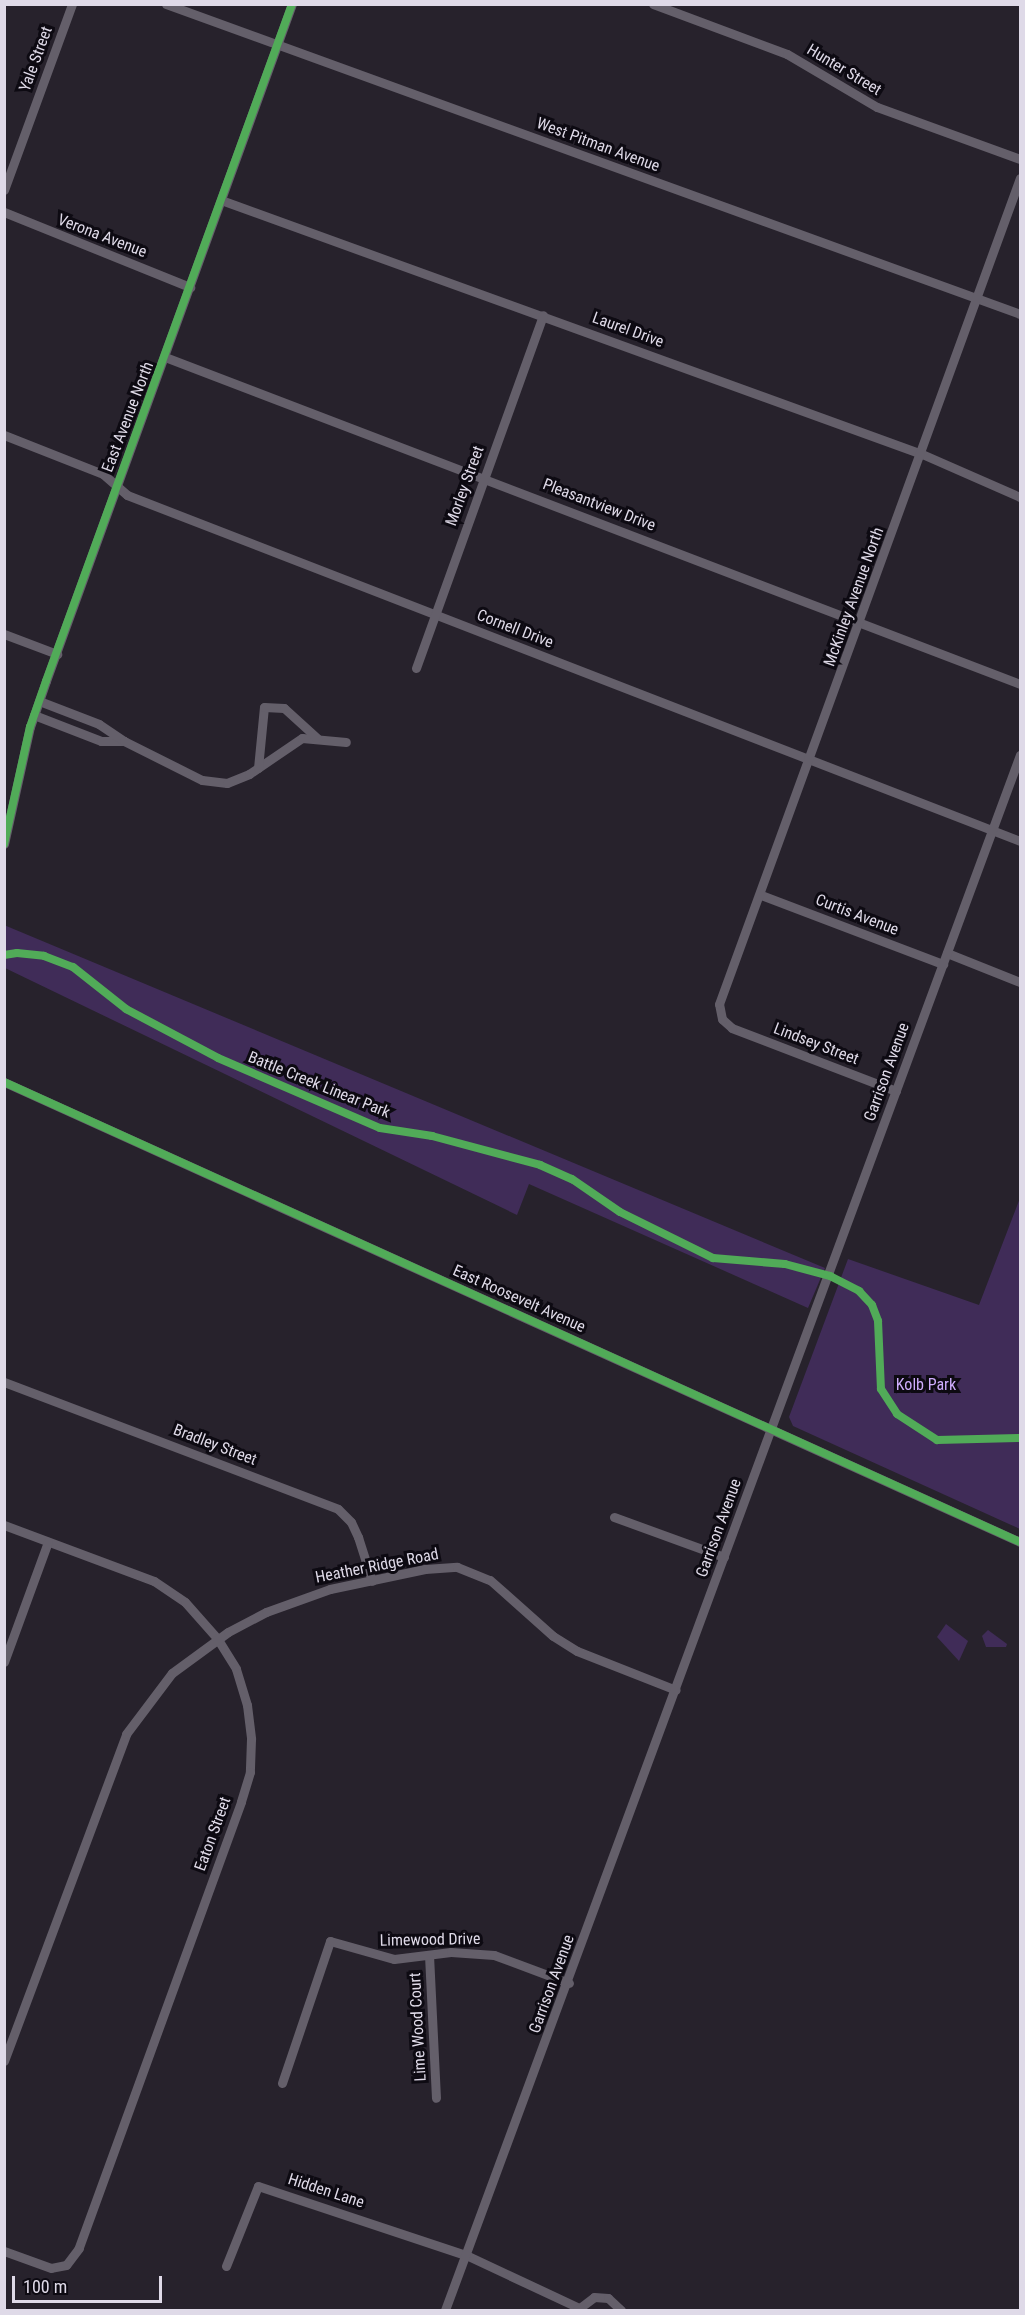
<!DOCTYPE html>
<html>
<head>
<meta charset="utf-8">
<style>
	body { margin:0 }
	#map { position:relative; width:1025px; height:2315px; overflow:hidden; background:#27222c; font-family:"Roboto Condensed",sans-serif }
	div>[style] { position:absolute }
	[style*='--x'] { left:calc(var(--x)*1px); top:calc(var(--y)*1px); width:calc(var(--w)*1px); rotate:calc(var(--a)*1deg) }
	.green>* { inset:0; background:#402c58 }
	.street>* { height:9px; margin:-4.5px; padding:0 4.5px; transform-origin:4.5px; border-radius:4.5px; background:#645f6a }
	.cycleway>* { height:8px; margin:-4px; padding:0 4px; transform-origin:4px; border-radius:4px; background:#51ab58 }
	span { translate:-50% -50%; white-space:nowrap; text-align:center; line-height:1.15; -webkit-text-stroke:6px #0d0a12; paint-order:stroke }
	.street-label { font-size:16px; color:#dfdae8 }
	.park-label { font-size:16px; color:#ceacfc }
	.frame { position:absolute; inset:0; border:6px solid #dfdae8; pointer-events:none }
	.scale { position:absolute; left:12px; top:2276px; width:150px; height:27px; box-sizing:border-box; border:3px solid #dfdae8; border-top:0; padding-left:8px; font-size:18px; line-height:21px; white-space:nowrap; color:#dfdae8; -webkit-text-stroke:4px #0d0a12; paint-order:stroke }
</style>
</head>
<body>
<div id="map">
	<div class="green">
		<div style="clip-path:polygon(4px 925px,825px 1268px,808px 1308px,529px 1184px,517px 1215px,5px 968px)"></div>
		<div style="clip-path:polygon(1020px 1198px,1020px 1529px,793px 1426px,789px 1417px,848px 1259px,979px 1305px)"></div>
		<div style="clip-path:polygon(946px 1624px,968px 1641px,959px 1661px,937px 1637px)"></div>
		<div style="clip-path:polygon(988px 1630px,1007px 1644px,1006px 1647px,986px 1647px,982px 1636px)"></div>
	</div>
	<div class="street">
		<div style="--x:166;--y:4;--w:909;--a:19.95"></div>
		<div style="--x:653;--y:4;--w:143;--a:20.5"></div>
		<div style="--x:787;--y:54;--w:104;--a:30.5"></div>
		<div style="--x:877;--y:107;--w:152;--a:20"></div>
		<div style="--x:4;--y:190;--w:198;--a:-69.9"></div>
		<div style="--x:221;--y:200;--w:746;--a:19.92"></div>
		<div style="--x:922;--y:454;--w:107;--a:23.7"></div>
		<div style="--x:4;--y:212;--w:201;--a:22"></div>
		<div style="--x:165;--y:357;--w:915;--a:20.93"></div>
		<div style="--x:4;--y:435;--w:106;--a:21.5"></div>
		<div style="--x:103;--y:474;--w:32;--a:41"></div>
		<div style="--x:127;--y:495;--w:958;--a:21.18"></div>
		<div style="--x:4;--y:634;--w:57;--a:20.7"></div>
		<div style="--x:416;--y:668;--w:375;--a:-70.2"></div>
		<div style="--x:34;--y:715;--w:72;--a:21.2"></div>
		<div style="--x:101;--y:741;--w:23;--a:0"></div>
		<div style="--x:124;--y:741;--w:30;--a:-146"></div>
		<div style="--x:99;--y:724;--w:64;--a:-159"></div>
		<div style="--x:124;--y:741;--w:87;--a:26.6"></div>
		<div style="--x:202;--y:780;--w:25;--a:7"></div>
		<div style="--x:227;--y:783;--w:24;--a:-22"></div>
		<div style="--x:249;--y:774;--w:64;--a:-34.2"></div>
		<div style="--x:302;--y:738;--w:44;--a:5.2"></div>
		<div style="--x:258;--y:768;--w:61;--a:-84.4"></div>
		<div style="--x:264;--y:707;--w:20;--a:3"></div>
		<div style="--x:284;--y:708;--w:45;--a:42.3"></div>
		<div style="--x:4;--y:844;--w:120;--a:-77.5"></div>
		<div style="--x:30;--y:727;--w:49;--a:-70.8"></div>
		<div style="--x:46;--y:681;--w:720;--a:-70.03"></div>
		<div style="--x:761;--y:895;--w:195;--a:20.8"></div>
		<div style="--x:947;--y:953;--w:79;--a:21.7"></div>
		<div style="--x:4;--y:1082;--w:1115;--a:24.36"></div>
		<div style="--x:896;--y:1091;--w:176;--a:-159"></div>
		<div style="--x:732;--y:1028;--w:13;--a:-138"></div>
		<div style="--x:722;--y:1019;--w:15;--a:-101"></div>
		<div style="--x:719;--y:1004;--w:879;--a:-69.98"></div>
		<div style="--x:4;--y:1382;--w:357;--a:20.8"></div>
		<div style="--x:338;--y:1509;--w:18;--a:45"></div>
		<div style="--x:351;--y:1522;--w:17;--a:65"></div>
		<div style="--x:358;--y:1537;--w:46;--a:72.3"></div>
		<div style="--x:614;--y:1517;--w:117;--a:20"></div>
		<div style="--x:4;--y:1525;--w:160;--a:20.5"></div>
		<div style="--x:154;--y:1581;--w:37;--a:34"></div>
		<div style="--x:185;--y:1602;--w:48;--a:48.4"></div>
		<div style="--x:217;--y:1638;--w:36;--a:58"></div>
		<div style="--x:236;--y:1669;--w:38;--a:73"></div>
		<div style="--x:247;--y:1705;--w:34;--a:83"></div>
		<div style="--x:251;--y:1739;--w:33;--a:92"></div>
		<div style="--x:250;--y:1772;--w:31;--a:107"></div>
		<div style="--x:241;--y:1802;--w:475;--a:110"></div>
		<div style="--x:79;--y:2248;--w:21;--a:127"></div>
		<div style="--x:66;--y:2265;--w:15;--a:169"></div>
		<div style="--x:51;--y:2268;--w:50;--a:-160.1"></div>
		<div style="--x:4;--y:1662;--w:128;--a:-69.9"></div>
		<div style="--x:429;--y:1955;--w:143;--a:87.2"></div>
		<div style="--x:4;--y:2061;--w:349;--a:-69.5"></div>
		<div style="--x:126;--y:1734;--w:76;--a:-53"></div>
		<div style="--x:172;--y:1673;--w:69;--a:-36.2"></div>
		<div style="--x:228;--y:1632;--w:43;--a:-27.8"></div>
		<div style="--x:266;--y:1612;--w:68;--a:-19.8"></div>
		<div style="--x:330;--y:1589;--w:97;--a:-11.9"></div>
		<div style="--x:425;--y:1569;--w:32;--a:-4"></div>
		<div style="--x:457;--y:1567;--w:35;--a:22"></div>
		<div style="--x:490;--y:1580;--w:84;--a:41.6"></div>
		<div style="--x:553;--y:1636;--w:28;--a:32"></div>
		<div style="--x:577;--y:1651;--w:106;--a:21.5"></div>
		<div style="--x:282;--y:2083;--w:150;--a:-71.3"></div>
		<div style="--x:330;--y:1941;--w:66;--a:15.7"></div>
		<div style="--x:394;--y:1959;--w:57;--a:-7"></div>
		<div style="--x:451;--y:1952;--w:43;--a:4"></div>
		<div style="--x:494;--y:1955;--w:80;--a:20.5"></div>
		<div style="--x:226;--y:2266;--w:86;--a:-68.2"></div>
		<div style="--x:258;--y:2186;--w:219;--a:18.4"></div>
		<div style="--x:466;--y:2255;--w:125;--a:25.1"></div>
		<div style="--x:445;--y:2310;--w:1658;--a:-69.71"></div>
		<div style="--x:577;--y:2310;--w:21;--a:-37"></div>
		<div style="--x:594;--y:2297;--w:14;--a:4"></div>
		<div style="--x:608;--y:2298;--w:18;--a:43"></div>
	</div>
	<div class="cycleway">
		<div style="--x:4;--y:844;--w:120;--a:-77.5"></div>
		<div style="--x:30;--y:727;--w:49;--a:-70.8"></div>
		<div style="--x:46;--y:681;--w:720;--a:-70.03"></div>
		<div style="--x:4;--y:955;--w:13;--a:-9"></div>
		<div style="--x:17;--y:953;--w:27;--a:6"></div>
		<div style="--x:44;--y:956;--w:31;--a:21"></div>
		<div style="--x:73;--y:967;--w:68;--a:38.4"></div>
		<div style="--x:126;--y:1009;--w:104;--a:28"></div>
		<div style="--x:218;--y:1058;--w:176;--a:23.4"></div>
		<div style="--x:380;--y:1128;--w:53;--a:8.7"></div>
		<div style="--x:432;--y:1136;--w:112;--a:15"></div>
		<div style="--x:540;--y:1165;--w:35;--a:24"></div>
		<div style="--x:572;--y:1179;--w:58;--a:34.5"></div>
		<div style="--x:620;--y:1212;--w:104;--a:26.3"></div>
		<div style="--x:713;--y:1258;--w:72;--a:4.8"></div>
		<div style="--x:785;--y:1264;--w:47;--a:14.9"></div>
		<div style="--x:830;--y:1276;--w:33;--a:27"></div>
		<div style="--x:859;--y:1291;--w:19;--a:47"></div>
		<div style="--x:872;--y:1305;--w:17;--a:69"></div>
		<div style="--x:878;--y:1321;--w:68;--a:87.5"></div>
		<div style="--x:881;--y:1389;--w:30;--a:57"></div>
		<div style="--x:897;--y:1414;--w:48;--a:33"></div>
		<div style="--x:937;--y:1440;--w:83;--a:-1.4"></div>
		<div style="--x:4;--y:1082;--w:1115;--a:24.36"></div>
	</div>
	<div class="street-label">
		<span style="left:36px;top:59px;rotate:-70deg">Yale Street</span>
		<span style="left:844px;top:70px;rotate:31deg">Hunter Street</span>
		<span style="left:598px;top:145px;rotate:20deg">West Pitman Avenue</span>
		<span style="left:102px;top:236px;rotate:21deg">Verona Avenue</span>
		<span style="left:628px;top:330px;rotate:20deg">Laurel Drive</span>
		<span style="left:128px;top:417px;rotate:-69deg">East Avenue North</span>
		<span style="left:465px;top:486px;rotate:-70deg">Morley Street</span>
		<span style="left:599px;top:505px;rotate:21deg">Pleasantview Drive</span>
		<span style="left:854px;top:597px;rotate:-70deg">McKinley Avenue North</span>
		<span style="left:515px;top:629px;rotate:21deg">Cornell Drive</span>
		<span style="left:857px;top:915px;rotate:21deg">Curtis Avenue</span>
		<span style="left:816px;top:1044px;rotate:21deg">Lindsey Street</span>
		<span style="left:887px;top:1072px;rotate:-70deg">Garrison Avenue</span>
		<span style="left:319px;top:1085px;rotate:22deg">Battle Creek Linear Park</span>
		<span style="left:519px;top:1299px;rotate:24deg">East Roosevelt Avenue</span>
		<span style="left:215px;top:1445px;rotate:21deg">Bradley Street</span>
		<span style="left:719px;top:1528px;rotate:-70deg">Garrison Avenue</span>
		<span style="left:377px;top:1566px;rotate:-11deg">Heather Ridge Road</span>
		<span style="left:213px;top:1834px;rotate:-70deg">Eaton Street</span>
		<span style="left:430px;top:1940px;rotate:-1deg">Limewood Drive</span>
		<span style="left:552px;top:1984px;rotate:-70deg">Garrison Avenue</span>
		<span style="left:418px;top:2027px;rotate:-93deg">Lime Wood Court</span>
		<span style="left:326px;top:2191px;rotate:18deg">Hidden Lane</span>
	</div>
	<div class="park-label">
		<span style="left:926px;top:1385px">Kolb Park</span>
	</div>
	<div class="frame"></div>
	<div class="scale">100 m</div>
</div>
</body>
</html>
